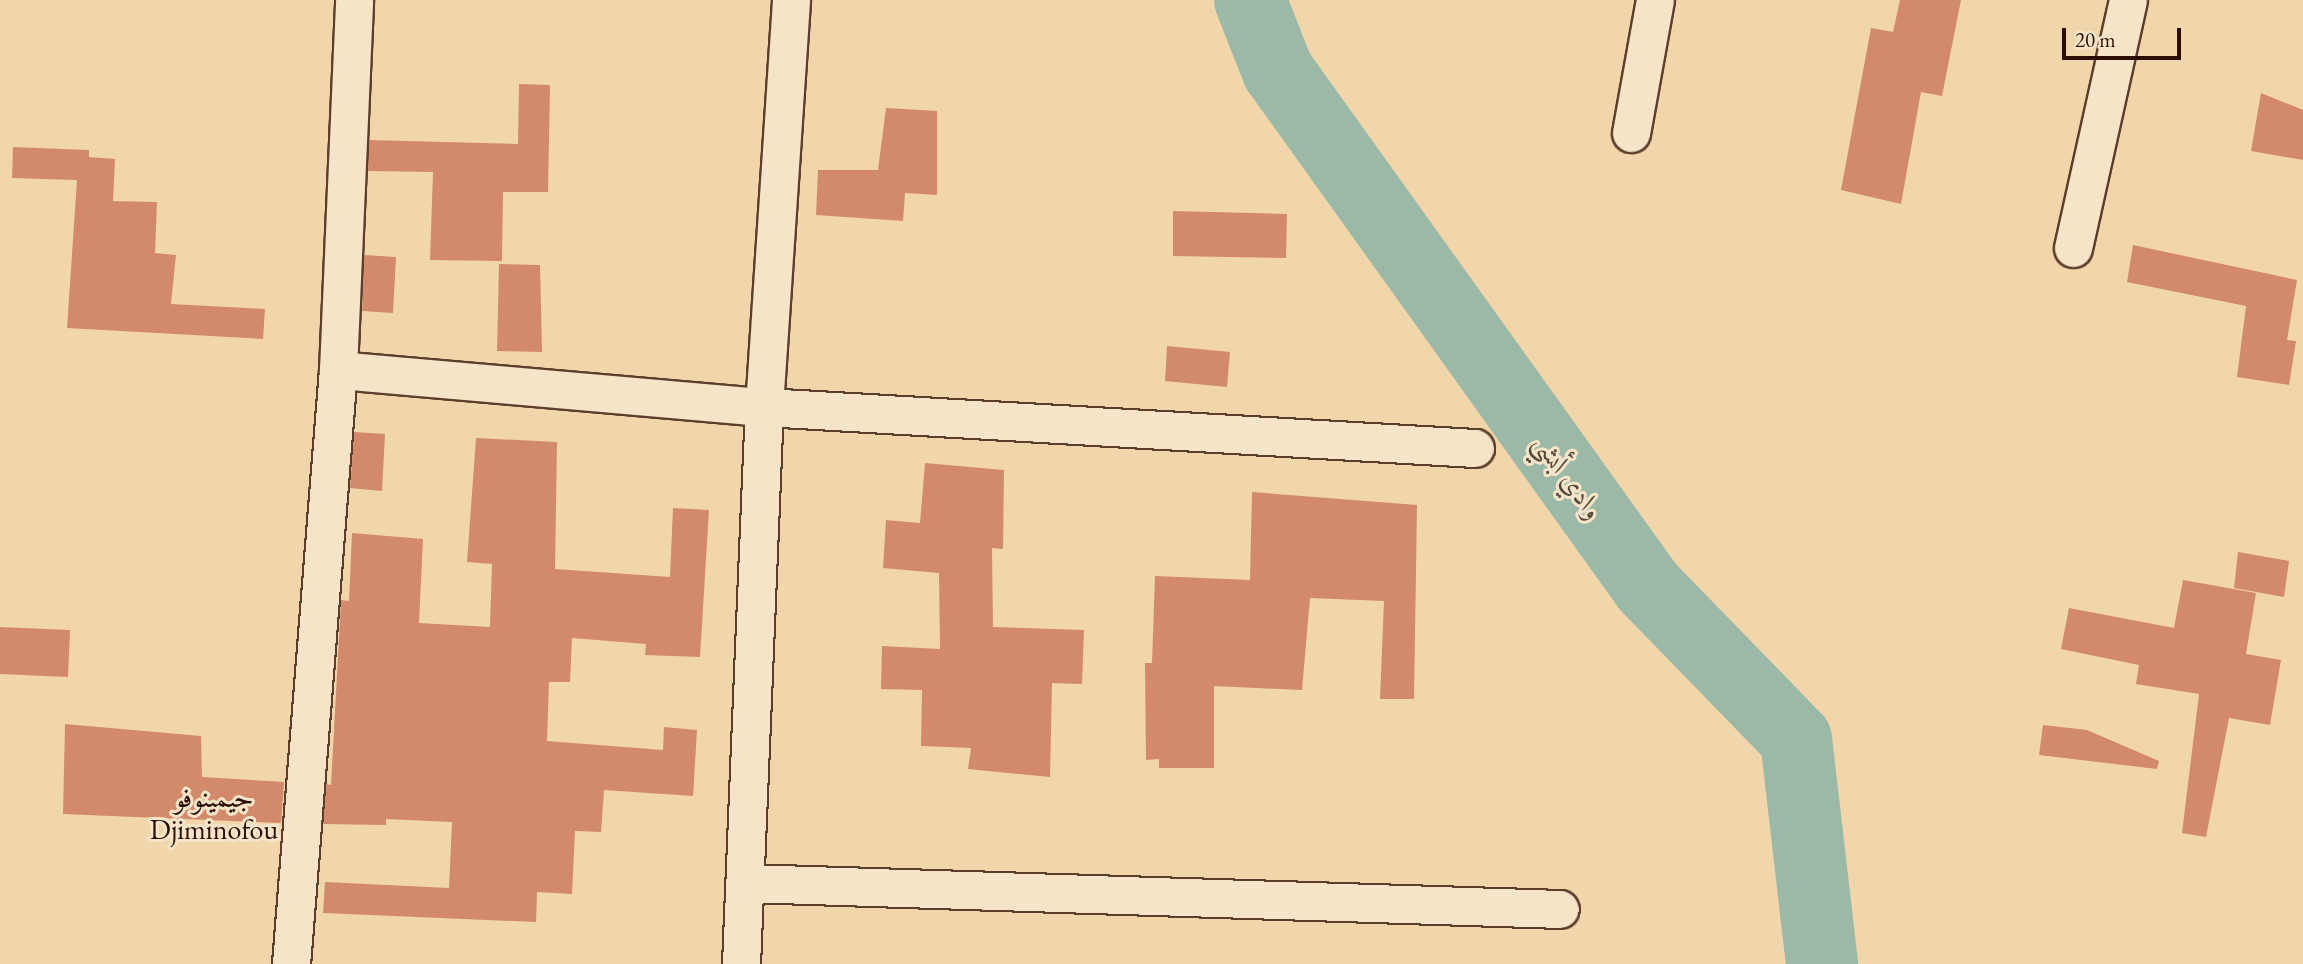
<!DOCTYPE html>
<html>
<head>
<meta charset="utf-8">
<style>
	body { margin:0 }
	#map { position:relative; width:2303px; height:964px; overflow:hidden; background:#f1d6ab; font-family:"EB Garamond",Amiri,serif }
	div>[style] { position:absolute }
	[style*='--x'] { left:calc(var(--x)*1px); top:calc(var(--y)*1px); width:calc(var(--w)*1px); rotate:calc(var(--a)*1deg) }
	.river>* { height:72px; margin:-36px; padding:0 36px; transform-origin:36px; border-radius:36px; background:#9bb9a6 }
	.building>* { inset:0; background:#d28a6b }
	.roads { filter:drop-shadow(2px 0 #5c3e2b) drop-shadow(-2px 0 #5c3e2b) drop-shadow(0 2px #5c3e2b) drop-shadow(0 -2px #5c3e2b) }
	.minor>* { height:37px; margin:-18.5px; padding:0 18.5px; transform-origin:18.5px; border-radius:18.5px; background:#f6e4c8 }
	span { translate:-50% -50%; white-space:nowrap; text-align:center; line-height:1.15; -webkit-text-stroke:6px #f6e4c8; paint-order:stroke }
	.water-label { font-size:28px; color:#52493a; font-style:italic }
	.neighbourhood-label { font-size:28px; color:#2b0c00 }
	.scale { position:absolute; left:2062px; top:28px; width:119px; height:32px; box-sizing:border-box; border:4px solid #2b0c00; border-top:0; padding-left:9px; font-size:21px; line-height:24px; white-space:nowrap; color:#2b0c00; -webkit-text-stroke:5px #f6e4c8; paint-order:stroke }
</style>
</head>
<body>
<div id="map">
	<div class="river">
		<div style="--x:1250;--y:0;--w:76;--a:68.5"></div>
		<div style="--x:1278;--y:71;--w:635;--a:54.36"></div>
		<div style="--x:1648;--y:587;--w:212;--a:45.8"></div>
		<div style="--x:1796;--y:739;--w:226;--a:83.4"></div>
	</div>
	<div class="building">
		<div style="clip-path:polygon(1900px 0,1961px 0,1942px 96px,1921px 92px,1901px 204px,1841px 190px,1871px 28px,1893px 32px)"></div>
		<div style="clip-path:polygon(519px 84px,550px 85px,548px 192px,503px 192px,502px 261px,430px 260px,433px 172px,368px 171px,369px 140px,518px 144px)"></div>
		<div style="clip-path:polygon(2261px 93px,2303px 110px,2303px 160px,2251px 151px)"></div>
		<div style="clip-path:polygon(886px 108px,937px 111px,937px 195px,905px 193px,903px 221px,816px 215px,818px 170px,878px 170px)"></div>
		<div style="clip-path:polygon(13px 147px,89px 150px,89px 157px,115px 159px,113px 201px,157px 202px,155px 253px,176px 255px,171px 304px,265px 309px,263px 339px,67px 328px,77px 180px,12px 178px)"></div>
		<div style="clip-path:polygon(1173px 211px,1287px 214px,1286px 258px,1173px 256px)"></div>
		<div style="clip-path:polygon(2133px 245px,2297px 280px,2287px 340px,2296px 341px,2289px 385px,2237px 377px,2246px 306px,2127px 282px)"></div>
		<div style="clip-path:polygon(364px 255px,396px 257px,393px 313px,362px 311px)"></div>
		<div style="clip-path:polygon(499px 264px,540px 265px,542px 352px,497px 351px)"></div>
		<div style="clip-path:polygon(1167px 346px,1230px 352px,1227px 387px,1165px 381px)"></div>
		<div style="clip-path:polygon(354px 432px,385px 434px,382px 491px,350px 488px)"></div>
		<div style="clip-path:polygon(476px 438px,557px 442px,555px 569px,670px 577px,673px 508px,709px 510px,700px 657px,645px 655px,646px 644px,572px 638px,570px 682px,549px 682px,547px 741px,663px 750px,664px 727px,697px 730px,693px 796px,604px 790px,601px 832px,575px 831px,572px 894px,537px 892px,536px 922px,323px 913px,325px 882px,449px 888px,452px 822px,386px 819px,386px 825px,323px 824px,326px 784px,331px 785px,341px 600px,349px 601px,352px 533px,423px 539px,419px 623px,490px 627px,492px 564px,467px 562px)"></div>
		<div style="clip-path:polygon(925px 463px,1004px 470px,1003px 549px,992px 548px,993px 627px,1084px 630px,1082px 684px,1052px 683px,1050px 777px,968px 769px,971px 748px,921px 746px,922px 690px,881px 689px,882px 646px,940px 649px,939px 573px,883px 568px,886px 520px,920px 523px)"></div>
		<div style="clip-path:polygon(1252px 492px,1417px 505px,1414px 699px,1380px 699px,1384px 601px,1310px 598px,1302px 690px,1214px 686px,1214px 768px,1159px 768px,1159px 759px,1146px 760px,1145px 663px,1152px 663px,1155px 576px,1250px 580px)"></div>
		<div style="clip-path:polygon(2238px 552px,2289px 561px,2284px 597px,2234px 588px)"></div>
		<div style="clip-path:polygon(2183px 580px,2256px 593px,2246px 654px,2281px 660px,2270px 725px,2229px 718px,2206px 837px,2182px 833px,2199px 694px,2136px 684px,2139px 665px,2061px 649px,2069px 608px,2174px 628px)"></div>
		<div style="clip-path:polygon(0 627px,70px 630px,68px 677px,0 674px)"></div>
		<div style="clip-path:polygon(65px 724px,201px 736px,202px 777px,284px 782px,281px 823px,63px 814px)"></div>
		<div style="clip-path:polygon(2043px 725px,2087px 730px,2159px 761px,2157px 769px,2039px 755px)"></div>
	</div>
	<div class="roads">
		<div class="minor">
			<div style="--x:1631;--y:133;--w:135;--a:-79.8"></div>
			<div style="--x:2073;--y:248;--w:254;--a:-77.5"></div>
			<div style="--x:338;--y:370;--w:428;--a:5"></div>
			<div style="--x:764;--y:407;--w:712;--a:3.3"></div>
			<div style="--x:747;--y:883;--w:813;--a:1.83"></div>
			<div style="--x:291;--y:964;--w:596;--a:-85.48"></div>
			<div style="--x:338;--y:370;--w:370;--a:-87.5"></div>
			<div style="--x:741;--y:964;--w:557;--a:-87.64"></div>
			<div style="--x:764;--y:407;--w:408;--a:-86.2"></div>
		</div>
	</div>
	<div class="water-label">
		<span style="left:1569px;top:476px;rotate:54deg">وادي أبشي</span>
	</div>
	<div class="neighbourhood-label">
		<span style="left:214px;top:813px">جيمينوفو<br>Djiminofou</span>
	</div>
	<div class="scale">20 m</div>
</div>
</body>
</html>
